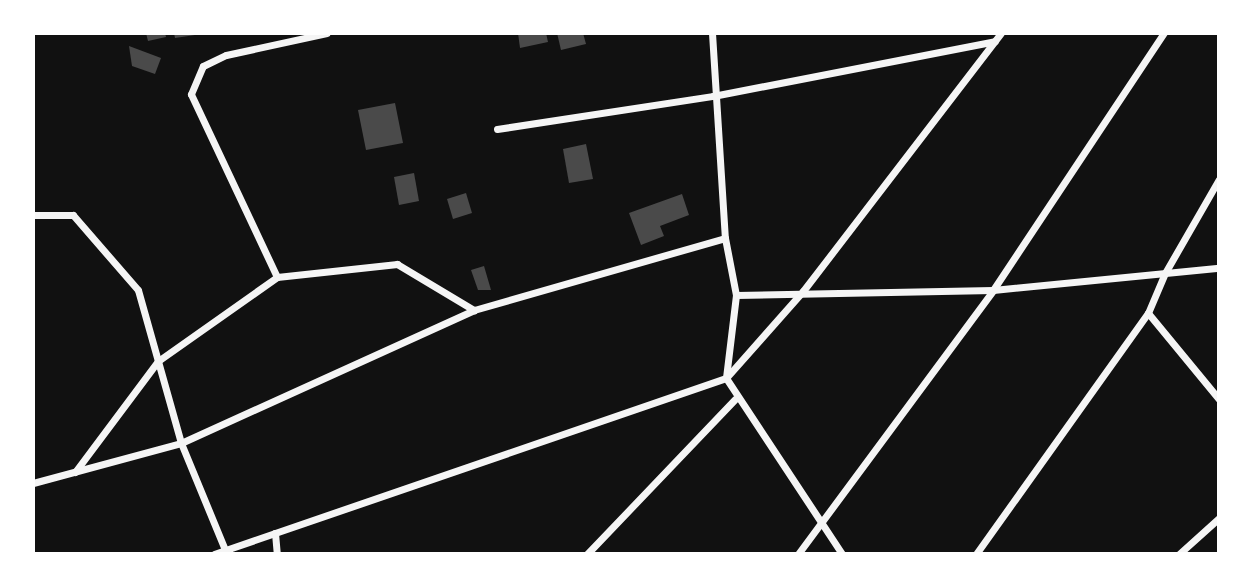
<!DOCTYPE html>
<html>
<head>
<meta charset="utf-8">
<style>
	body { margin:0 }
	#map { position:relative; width:1252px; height:587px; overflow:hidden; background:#111; font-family:"Libre Baskerville",serif }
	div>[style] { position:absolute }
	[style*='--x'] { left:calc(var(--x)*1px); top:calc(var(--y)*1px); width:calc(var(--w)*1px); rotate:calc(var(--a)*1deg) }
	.building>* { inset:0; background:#4a4a4a }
	.minor>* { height:7px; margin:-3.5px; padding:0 3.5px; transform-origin:3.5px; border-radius:3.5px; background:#f5f5f5 }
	span { translate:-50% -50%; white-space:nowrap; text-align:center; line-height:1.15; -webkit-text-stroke:5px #fff; paint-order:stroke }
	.frame { position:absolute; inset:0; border:35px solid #fff; pointer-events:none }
</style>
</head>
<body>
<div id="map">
	<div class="building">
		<div style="clip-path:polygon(146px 33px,165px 33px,166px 37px,148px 41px)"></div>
		<div style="clip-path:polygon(174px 33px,195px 33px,195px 35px,175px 38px)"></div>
		<div style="clip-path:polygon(518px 33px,546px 33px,548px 42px,520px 48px)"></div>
		<div style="clip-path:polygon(557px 33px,583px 33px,586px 44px,561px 50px)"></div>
		<div style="clip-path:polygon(129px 46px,161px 58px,155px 74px,132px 66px)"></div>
		<div style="clip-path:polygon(395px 103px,403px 143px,366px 150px,358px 110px)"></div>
		<div style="clip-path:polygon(586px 144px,593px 179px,569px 183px,563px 149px)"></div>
		<div style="clip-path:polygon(414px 173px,419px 201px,399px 205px,394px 177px)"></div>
		<div style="clip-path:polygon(466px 193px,472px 213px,453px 219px,447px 199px)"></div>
		<div style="clip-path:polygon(682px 194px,689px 215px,660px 226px,664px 236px,641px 245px,629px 213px)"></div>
		<div style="clip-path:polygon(484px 266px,491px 290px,478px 290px,471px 270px)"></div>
	</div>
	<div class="minor">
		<div style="--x:712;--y:33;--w:205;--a:86.4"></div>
		<div style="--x:725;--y:238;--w:58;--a:79.1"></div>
		<div style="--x:736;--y:295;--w:84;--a:96.9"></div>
		<div style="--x:726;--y:378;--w:211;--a:56.6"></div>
		<div style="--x:497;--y:129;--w:219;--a:-8.7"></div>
		<div style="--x:713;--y:96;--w:287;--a:-11"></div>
		<div style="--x:33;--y:215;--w:40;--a:0"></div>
		<div style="--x:73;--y:215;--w:99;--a:49.1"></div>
		<div style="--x:138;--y:290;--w:159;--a:74.3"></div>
		<div style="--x:181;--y:443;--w:116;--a:67.6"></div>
		<div style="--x:277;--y:277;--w:202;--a:-115.2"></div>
		<div style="--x:191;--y:94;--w:30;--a:-67"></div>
		<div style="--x:203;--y:66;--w:25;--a:-26"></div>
		<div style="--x:226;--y:55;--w:103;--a:-12.3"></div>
		<div style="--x:736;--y:295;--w:257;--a:-1.1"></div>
		<div style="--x:993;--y:290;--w:227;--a:-5.6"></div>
		<div style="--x:1148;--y:313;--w:112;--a:50.5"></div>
		<div style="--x:75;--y:472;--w:139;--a:-53.2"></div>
		<div style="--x:158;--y:361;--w:146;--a:-35.2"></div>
		<div style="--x:277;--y:277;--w:121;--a:-6.2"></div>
		<div style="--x:397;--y:264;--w:90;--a:30.9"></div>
		<div style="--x:33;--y:483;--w:153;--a:-15.1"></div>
		<div style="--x:181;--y:443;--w:322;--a:-24.4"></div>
		<div style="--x:474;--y:310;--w:261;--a:-16"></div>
		<div style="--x:275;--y:533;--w:21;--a:85"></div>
		<div style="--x:214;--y:554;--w:541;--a:-18.97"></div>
		<div style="--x:726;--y:378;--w:116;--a:-48.5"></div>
		<div style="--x:803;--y:291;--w:325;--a:-52.5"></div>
		<div style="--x:587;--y:554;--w:214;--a:-46.3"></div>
		<div style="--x:798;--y:554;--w:328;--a:-53.5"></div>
		<div style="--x:993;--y:290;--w:309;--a:-56.4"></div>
		<div style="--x:976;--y:554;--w:296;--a:-54.5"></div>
		<div style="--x:1148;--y:313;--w:43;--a:-67"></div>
		<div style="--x:1165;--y:273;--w:108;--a:-60.1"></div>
		<div style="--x:1179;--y:554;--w:54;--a:-42"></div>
	</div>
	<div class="frame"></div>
</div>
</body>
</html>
